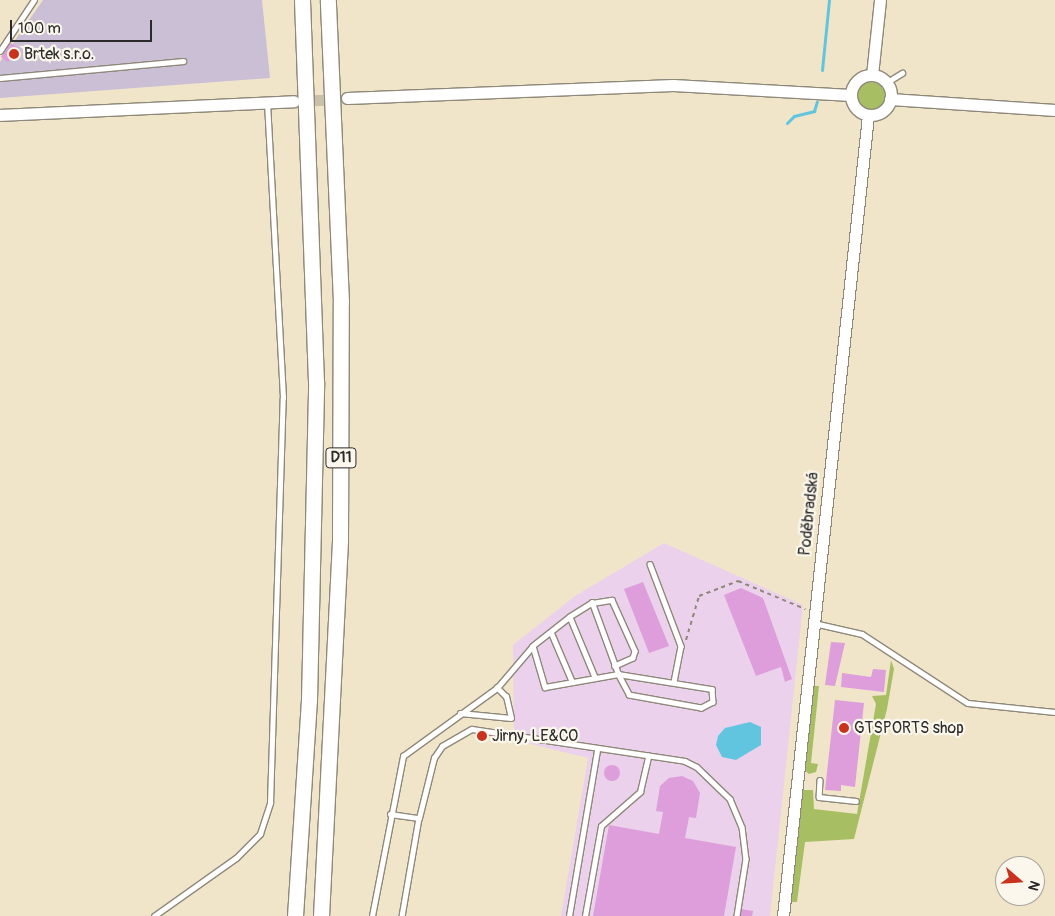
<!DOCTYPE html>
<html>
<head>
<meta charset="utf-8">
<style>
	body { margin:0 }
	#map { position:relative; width:1055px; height:916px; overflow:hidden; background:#f1e5c9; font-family:Pangolin,sans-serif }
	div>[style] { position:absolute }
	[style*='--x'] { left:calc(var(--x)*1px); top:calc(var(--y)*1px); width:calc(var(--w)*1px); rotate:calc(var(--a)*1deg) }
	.built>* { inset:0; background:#ebd1eb }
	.industrial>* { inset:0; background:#cbbfd5 }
	.green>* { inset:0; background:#a8be63 }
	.round { border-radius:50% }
	.water>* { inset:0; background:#62c5e0 }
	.stream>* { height:3px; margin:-1.5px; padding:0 1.5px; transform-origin:1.5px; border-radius:1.5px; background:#62c5e0 }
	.building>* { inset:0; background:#dd9edb }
	.secondary-tunnel>* { height:11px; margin-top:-5.5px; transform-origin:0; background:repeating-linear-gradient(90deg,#c9c0a9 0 11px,transparent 0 16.5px) }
	.path>* { height:2px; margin-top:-1px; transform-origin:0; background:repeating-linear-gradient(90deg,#8e887a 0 4px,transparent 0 8px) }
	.roads { filter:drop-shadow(1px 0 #8e887a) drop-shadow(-1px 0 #8e887a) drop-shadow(0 1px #8e887a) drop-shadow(0 -1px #8e887a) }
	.lane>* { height:4.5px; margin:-2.25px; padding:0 2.25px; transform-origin:2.25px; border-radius:2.25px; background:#fff }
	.secondary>* { height:11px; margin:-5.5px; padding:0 5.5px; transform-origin:5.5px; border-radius:5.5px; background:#fff }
	.secondary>.ring { margin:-5.5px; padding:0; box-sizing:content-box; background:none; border:11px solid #fff; border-radius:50% }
	.highway>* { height:15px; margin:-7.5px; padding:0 7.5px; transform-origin:7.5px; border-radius:7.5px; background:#fff }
	.dots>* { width:14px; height:14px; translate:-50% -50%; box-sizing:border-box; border:2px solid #fbf7ec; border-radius:50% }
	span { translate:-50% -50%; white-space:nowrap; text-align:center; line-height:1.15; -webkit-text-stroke:4.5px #fbf7ec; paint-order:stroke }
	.shield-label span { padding:1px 4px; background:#fbf7ec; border:1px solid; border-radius:4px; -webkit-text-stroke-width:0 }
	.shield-label { font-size:15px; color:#2b2b2b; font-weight:700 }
	.poi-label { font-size:16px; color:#2b2b2b }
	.left { translate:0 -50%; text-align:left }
	.street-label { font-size:16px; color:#2b2b2b }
	.north { position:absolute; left:995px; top:856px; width:50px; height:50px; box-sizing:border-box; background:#fbf7ec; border:1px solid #a8a59f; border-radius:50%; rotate:109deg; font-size:14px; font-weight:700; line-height:20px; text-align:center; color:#2b2b2b }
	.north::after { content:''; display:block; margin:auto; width:18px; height:22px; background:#c8321e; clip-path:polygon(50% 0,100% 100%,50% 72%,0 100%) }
	.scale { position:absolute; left:10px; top:20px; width:142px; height:22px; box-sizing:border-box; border:2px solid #2b2b2b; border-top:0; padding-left:6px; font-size:15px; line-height:18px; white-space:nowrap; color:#2b2b2b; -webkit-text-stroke:4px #fbf7ec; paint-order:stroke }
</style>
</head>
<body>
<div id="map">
	<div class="built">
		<div style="clip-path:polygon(664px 543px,803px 605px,770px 916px,561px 916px,588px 758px,514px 740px,513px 645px,575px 596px)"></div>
	</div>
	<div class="industrial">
		<div style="clip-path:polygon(43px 0,262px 0,270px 78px,0 98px,0 62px)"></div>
	</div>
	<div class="green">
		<div class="round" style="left:857px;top:82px;width:28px;height:28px"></div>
		<div style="clip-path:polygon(891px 660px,894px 669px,887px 709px,854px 839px,805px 842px,797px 902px,790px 902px,801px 790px,813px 790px,814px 809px,857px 814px,876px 704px,872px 696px,886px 695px)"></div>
		<div style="clip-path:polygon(812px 686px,819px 686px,811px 763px,818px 764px,816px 772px,809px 774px,804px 770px)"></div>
	</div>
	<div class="water">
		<div style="clip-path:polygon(750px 722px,761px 727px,761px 745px,736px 760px,722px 757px,716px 745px,718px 736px,725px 728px)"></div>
	</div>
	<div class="stream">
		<div style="--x:822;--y:70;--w:70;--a:-84.3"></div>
		<div style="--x:787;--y:123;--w:10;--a:-45"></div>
		<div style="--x:794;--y:116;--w:21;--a:-14"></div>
		<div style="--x:814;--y:111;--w:10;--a:-73"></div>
	</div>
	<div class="building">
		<div style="clip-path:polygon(11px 43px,19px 48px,8px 62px,1px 57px)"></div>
		<div style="clip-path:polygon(643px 582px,669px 646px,649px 653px,624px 589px)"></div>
		<div style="clip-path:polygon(741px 588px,763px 598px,792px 679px,785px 682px,781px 667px,756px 676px,724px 595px)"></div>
		<div style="clip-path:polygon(831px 642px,845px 643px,835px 686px,825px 685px)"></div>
		<div style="clip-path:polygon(873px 669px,886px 670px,884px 692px,841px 687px,842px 673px,871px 677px)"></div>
		<div style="clip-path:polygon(835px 700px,864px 703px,855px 787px,841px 785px,841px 791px,825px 790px)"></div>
		<div class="round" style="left:604px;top:765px;width:16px;height:16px"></div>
		<div style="clip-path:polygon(682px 776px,693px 781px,700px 793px,696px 818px,689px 817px,685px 838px,736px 847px,724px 916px,593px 916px,609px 825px,659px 834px,663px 812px,656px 811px,660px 786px,669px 778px)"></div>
		<div style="clip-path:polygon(741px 909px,753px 911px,752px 916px,740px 916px)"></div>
	</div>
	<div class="secondary-tunnel">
		<div style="--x:298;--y:101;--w:42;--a:-2.7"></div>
	</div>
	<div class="path">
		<div style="--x:686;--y:640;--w:46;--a:-73.5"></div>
		<div style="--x:699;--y:596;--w:42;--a:-21"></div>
		<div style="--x:738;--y:581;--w:73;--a:22.7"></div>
	</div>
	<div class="roads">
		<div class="lane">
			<div style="--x:0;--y:51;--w:61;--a:-56.3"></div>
			<div style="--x:0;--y:78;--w:184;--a:-5.3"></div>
			<div style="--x:886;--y:83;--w:19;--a:-32"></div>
			<div style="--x:650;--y:564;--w:88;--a:69.3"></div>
			<div style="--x:681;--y:646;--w:37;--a:101"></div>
			<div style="--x:592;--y:603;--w:20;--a:-9"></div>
			<div style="--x:612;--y:600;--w:56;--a:65.7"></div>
			<div style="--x:635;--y:651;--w:7;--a:106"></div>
			<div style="--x:633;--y:658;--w:20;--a:156"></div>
			<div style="--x:570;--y:617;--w:47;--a:141.9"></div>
			<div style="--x:533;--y:646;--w:43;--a:73.7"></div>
			<div style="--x:545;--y:687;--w:74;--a:-10.1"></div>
			<div style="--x:618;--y:674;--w:95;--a:9.1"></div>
			<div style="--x:712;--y:689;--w:13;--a:86"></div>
			<div style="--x:713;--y:702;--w:13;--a:153"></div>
			<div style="--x:701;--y:708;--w:73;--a:-169.8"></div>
			<div style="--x:629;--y:695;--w:24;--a:-118"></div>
			<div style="--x:618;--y:674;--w:76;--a:-110.1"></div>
			<div style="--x:592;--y:603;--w:26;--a:148"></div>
			<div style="--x:570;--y:617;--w:65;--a:67.4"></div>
			<div style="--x:814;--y:623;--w:49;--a:12.9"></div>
			<div style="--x:862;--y:634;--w:126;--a:33.1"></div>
			<div style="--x:968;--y:703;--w:87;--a:5.9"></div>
			<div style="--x:551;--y:632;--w:53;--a:66.8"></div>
			<div style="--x:460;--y:713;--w:51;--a:5.6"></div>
			<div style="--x:511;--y:718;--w:22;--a:-103"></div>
			<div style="--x:506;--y:697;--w:13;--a:-135"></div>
			<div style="--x:820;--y:780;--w:17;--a:93"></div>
			<div style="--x:819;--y:797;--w:37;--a:6"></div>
			<div style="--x:390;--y:814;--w:29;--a:8"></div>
			<div style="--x:419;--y:818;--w:99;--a:99.8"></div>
			<div style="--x:419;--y:818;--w:62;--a:-76"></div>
			<div style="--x:434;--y:758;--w:14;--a:-56"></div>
			<div style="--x:442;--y:746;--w:34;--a:-30"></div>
			<div style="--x:472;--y:729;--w:215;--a:8.5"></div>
			<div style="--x:685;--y:761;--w:13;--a:27"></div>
			<div style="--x:697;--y:767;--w:46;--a:44.1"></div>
			<div style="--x:730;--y:799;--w:30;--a:67"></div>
			<div style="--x:742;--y:827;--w:32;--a:83"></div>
			<div style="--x:746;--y:859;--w:58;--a:99"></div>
			<div style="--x:154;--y:916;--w:100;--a:-35.3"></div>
			<div style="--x:236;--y:858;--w:34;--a:-45"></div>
			<div style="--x:260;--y:834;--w:33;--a:-72"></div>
			<div style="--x:270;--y:803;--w:405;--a:-88.2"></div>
			<div style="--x:283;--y:398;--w:294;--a:-93.1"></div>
			<div style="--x:372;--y:916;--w:163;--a:-79"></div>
			<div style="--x:403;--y:756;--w:116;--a:-35.9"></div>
			<div style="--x:497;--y:688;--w:54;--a:-49.5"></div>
			<div style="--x:569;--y:916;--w:167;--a:-80.4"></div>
			<div style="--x:585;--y:916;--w:91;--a:-79.9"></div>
			<div style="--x:601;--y:826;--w:52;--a:-41.1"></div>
			<div style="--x:640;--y:792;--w:37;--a:-77"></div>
		</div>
		<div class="secondary">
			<div style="--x:872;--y:75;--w:75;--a:-83.9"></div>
			<div class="ring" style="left:851px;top:75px;width:29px;height:29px"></div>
			<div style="--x:347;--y:98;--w:326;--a:-2.3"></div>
			<div style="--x:673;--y:85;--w:178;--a:3.2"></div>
			<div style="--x:890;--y:99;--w:165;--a:3.8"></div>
			<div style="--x:0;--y:115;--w:294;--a:-2.7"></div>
			<div style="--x:783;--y:916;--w:805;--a:-83.94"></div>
		</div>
		<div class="highway">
			<div style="--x:295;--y:916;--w:216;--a:-86.3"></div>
			<div style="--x:309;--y:700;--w:318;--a:-88.7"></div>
			<div style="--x:316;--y:382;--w:382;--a:-92.1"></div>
			<div style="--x:321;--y:916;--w:377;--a:-87.1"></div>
			<div style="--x:340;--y:539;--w:237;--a:-89.8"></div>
			<div style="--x:341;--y:302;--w:302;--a:-92.5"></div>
		</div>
	</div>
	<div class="dots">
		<div style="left:14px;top:54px;background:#c8321e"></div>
		<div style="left:844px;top:728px;background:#c8321e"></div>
		<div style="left:482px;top:736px;background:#c8321e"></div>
	</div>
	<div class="shield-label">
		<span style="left:341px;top:458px">D11</span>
	</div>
	<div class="poi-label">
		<span class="left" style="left:24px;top:54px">Brtek s.r.o.</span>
		<span class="left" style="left:854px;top:728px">GTSPORTS shop</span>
		<span class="left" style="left:492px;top:736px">Jirny, LE&amp;CO</span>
	</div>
	<div class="street-label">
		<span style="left:809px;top:514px;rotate:-84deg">Poděbradská</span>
	</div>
	<div class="north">N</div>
	<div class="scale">100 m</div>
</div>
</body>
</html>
